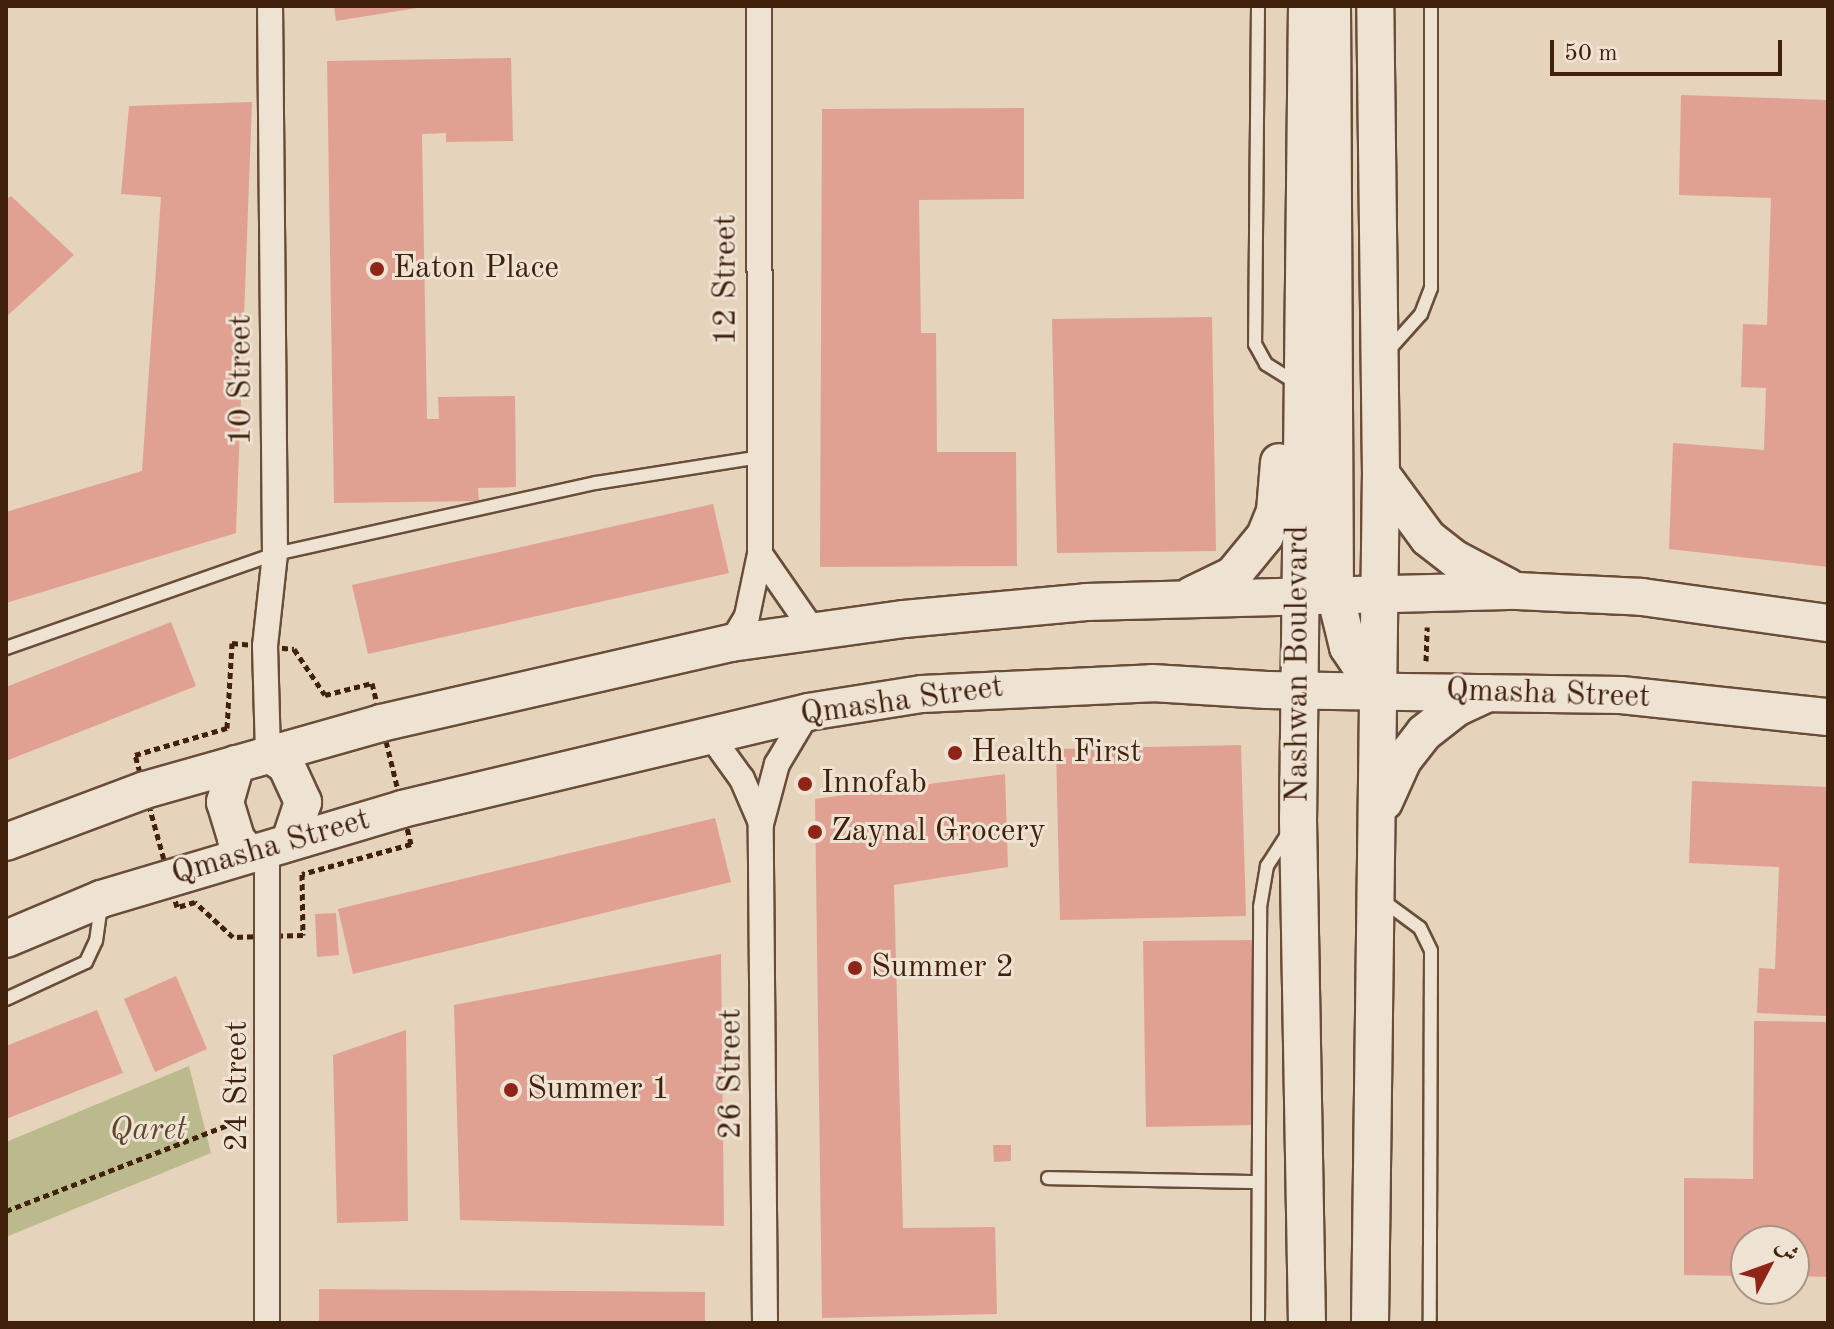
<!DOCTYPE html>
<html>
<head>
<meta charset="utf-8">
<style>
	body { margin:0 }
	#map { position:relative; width:1834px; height:1329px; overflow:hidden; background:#e5d3bc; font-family:"Old Standard TT",Amiri,serif }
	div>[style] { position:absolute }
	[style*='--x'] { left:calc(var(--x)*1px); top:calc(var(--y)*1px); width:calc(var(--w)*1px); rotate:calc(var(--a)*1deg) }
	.green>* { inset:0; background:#bbba8c }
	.building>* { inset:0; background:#e0a193 }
	.path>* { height:5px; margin-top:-2.5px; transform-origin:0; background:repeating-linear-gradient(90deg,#41200c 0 6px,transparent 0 10px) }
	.roads { filter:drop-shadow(2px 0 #6a4d38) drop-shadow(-2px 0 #6a4d38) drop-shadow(0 2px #6a4d38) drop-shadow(0 -2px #6a4d38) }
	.lane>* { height:12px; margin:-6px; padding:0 6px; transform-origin:6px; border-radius:6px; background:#eee2d3 }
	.street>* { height:24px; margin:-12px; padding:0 12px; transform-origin:12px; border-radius:12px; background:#eee2d3 }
	.secondary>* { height:36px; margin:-18px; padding:0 18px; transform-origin:18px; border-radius:18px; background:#eee2d3 }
	.dots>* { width:22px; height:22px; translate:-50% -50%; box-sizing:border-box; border:4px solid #eee2d3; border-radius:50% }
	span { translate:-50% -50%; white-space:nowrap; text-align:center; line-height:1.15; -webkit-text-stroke:6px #eee2d3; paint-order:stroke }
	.poi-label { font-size:32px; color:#41200c }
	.left { translate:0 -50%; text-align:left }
	.street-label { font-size:32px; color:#41200c }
	.park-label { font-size:32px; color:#60462c; font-style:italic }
	.frame { position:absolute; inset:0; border:8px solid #41200c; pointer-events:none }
	.north { position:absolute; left:1730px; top:1225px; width:80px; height:80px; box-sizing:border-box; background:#eee2d3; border:2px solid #a99483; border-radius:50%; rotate:49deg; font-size:22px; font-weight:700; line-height:32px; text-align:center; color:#41200c }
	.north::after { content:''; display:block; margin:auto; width:28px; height:36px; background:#8f2418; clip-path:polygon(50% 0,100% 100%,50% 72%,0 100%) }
	.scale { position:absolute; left:1550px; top:40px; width:232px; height:36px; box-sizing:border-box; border:4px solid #41200c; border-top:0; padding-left:10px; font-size:24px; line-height:28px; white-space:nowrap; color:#41200c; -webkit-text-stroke:6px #eee2d3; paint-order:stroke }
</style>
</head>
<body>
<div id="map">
	<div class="green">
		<div style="clip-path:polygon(189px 1066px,211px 1153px,6px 1237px,6px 1142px)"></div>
	</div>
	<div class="building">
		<div style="clip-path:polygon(334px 6px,417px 6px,417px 8px,336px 21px)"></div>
		<div style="clip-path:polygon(511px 58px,513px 141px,446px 142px,446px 133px,422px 134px,427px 419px,439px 419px,438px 397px,515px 396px,516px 487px,478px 488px,479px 501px,334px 503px,327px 61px)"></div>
		<div style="clip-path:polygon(1681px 95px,1828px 100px,1828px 567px,1669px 549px,1673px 443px,1764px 450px,1766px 388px,1741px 387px,1743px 324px,1767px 325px,1771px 198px,1679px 195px)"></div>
		<div style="clip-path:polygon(252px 102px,236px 533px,6px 603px,6px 512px,142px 471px,161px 197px,121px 194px,129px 106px)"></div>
		<div style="clip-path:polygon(1024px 108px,1024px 199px,919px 200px,921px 333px,936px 333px,937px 452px,1016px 452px,1017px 566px,820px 567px,822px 109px)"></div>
		<div style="clip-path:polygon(11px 196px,74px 255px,6px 317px,6px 200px)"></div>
		<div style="clip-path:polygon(1212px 317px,1216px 551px,1057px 553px,1052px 319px)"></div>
		<div style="clip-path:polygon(713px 504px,729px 573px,368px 654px,352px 585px)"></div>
		<div style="clip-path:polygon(171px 622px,196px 686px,6px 761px,6px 687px)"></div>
		<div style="clip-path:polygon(1241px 745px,1246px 916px,1060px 920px,1056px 749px)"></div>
		<div style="clip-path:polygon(1005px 774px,1008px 867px,894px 885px,903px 1228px,995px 1227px,997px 1314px,822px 1318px,815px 799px)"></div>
		<div style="clip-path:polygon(1692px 781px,1828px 787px,1828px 1016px,1757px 1013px,1759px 968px,1775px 969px,1779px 867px,1689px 863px)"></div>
		<div style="clip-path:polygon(715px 818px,731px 882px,353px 974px,338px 909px)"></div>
		<div style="clip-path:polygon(336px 913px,339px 955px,317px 957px,315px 914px)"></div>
		<div style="clip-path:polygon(1254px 940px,1257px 1125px,1146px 1127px,1143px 941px)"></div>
		<div style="clip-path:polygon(721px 954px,724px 1226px,460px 1220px,454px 1005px)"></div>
		<div style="clip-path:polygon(176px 976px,207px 1049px,155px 1072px,124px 999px)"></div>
		<div style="clip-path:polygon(97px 1010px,123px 1073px,6px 1119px,6px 1046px)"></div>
		<div style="clip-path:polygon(1754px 1021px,1828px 1022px,1828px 1277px,1794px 1276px,1794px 1241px,1746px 1241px,1746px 1276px,1684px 1275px,1684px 1178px,1753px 1179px)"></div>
		<div style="clip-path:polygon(406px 1030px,408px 1221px,337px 1223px,333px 1055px)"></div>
		<div style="clip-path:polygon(993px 1145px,1011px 1145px,1011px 1161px,994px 1162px)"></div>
		<div style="clip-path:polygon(319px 1289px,705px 1292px,705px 1323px,319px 1323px)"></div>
	</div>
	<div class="path">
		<div style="--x:232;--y:643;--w:62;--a:5.5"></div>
		<div style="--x:294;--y:649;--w:55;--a:56"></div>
		<div style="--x:325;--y:695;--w:49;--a:-14.3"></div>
		<div style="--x:372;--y:683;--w:166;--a:76.4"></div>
		<div style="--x:411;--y:844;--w:113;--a:164.6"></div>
		<div style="--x:302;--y:874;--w:61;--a:89.1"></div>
		<div style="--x:303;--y:935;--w:70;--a:178.4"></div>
		<div style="--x:233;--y:937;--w:52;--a:-137.4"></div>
		<div style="--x:195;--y:902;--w:19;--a:164"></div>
		<div style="--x:177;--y:907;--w:158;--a:-105.4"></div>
		<div style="--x:135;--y:755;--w:96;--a:-16.4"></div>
		<div style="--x:227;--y:728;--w:85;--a:-86.6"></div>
		<div style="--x:1426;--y:661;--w:34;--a:-88"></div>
		<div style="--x:6;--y:1211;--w:254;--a:-21.2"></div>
	</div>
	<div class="roads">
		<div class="lane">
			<div style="--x:1258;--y:6;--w:338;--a:90.5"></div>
			<div style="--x:1255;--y:344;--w:23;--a:61"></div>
			<div style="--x:1266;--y:364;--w:39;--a:32"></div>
			<div style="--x:1387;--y:352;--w:51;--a:-48.2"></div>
			<div style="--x:1421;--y:314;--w:28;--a:-69"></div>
			<div style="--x:1431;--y:288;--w:282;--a:-90"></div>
			<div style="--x:6;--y:648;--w:285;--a:-19.3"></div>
			<div style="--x:275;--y:554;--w:329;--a:-12.5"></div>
			<div style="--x:596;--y:483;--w:166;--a:-9"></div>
			<div style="--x:1382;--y:900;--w:47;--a:36.4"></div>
			<div style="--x:1420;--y:928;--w:25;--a:64"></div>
			<div style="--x:1431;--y:951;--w:372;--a:90.2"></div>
			<div style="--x:6;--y:999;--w:88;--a:-24.8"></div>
			<div style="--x:86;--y:962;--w:23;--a:-65"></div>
			<div style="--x:96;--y:941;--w:36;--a:-82"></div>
			<div style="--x:1048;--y:1178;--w:210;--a:1.1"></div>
			<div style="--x:1258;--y:1323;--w:416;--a:-89.7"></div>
			<div style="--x:1260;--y:907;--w:42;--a:-80.3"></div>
			<div style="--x:1267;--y:866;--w:40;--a:-57.1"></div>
		</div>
		<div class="street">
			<div style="--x:760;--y:554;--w:95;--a:55.3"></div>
			<div style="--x:731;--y:643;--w:31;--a:-59"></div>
			<div style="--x:747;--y:616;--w:63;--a:-78.2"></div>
			<div style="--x:760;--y:554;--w:548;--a:-90.1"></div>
			<div style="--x:713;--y:739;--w:49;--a:54.1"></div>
			<div style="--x:742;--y:779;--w:48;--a:66.6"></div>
			<div style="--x:268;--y:753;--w:107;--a:-91.6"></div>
			<div style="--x:265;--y:646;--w:93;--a:-83.8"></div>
			<div style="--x:275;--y:554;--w:548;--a:-90.52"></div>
			<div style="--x:267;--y:849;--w:474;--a:90"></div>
			<div style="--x:765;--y:1323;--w:499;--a:-90.5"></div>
			<div style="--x:761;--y:824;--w:62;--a:-75.1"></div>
			<div style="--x:777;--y:764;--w:61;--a:-59.2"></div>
		</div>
		<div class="secondary">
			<div style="--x:1307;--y:6;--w:813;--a:90.63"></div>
			<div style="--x:1298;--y:819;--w:504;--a:88.98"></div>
			<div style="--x:1332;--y:6;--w:588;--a:89.71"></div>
			<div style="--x:1335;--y:594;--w:55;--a:76.2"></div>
			<div style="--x:1348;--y:647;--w:54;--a:56.3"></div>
			<div style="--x:1381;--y:474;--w:79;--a:53.7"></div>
			<div style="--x:1428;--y:538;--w:34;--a:38"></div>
			<div style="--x:1455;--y:559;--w:60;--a:27.8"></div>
			<div style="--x:1192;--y:595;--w:46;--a:-26"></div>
			<div style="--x:1233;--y:575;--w:50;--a:-50.6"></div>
			<div style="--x:1265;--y:536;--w:27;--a:-68"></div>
			<div style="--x:1275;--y:511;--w:49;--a:-85.3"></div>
			<div style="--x:268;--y:753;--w:22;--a:34"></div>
			<div style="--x:286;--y:765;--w:41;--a:65.3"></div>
			<div style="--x:303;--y:802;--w:41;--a:108.4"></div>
			<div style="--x:236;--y:764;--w:40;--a:106"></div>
			<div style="--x:225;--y:802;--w:39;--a:73"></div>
			<div style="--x:236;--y:839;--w:20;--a:49"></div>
			<div style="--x:1384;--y:802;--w:46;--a:-65.7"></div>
			<div style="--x:1403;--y:760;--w:34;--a:-52"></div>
			<div style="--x:1424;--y:733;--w:41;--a:-38"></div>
			<div style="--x:1456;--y:708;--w:35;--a:-25"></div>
			<div style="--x:6;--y:842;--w:148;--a:-20.5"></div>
			<div style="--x:145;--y:790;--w:245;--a:-15.8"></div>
			<div style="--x:381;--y:723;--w:359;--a:-12.9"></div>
			<div style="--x:731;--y:643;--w:175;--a:-7.9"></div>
			<div style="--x:904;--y:619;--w:183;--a:-5.3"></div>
			<div style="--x:1086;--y:602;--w:431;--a:-1.5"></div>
			<div style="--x:1517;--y:591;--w:125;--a:2.7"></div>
			<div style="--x:1642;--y:597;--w:188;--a:8"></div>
			<div style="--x:6;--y:939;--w:103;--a:-22.8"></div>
			<div style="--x:101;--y:899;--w:314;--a:-16.6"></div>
			<div style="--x:402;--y:809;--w:417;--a:-13.4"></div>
			<div style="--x:808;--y:712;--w:115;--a:-9"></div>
			<div style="--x:922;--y:694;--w:230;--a:-2.7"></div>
			<div style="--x:1152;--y:683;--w:115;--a:3.5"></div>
			<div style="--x:1267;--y:690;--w:354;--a:0.8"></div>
			<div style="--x:1621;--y:695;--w:208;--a:6.1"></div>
			<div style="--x:1370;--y:1323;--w:849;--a:-89.26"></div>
			<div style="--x:1381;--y:474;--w:468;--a:-90.7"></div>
		</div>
	</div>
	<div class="dots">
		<div style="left:377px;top:269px;background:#8f2418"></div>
		<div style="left:955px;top:753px;background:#8f2418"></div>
		<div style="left:805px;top:784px;background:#8f2418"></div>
		<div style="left:815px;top:832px;background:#8f2418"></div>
		<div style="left:855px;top:968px;background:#8f2418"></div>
		<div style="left:511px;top:1090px;background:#8f2418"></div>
	</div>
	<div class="poi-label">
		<span class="left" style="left:393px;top:269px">Eaton Place</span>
		<span class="left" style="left:971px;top:753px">Health First</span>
		<span class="left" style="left:821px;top:784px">Innofab</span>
		<span class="left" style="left:831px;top:832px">Zaynal Grocery</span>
		<span class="left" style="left:871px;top:968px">Summer 2</span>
		<span class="left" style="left:527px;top:1090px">Summer 1</span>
	</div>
	<div class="street-label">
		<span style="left:727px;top:280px;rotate:-90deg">12 Street</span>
		<span style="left:242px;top:380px;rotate:-90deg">10 Street</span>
		<span style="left:1299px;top:664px;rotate:-90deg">Nashwan Boulevard</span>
		<span style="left:1548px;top:695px;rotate:2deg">Qmasha Street</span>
		<span style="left:902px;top:702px;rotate:-8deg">Qmasha Street</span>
		<span style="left:271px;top:848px;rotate:-16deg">Qmasha Street</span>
		<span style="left:732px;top:1074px;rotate:-90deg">26 Street</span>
		<span style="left:238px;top:1086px;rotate:-90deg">24 Street</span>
	</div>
	<div class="park-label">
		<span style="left:148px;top:1131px">Qaret</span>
	</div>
	<div class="frame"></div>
	<div class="north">ش</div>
	<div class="scale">50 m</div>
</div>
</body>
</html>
